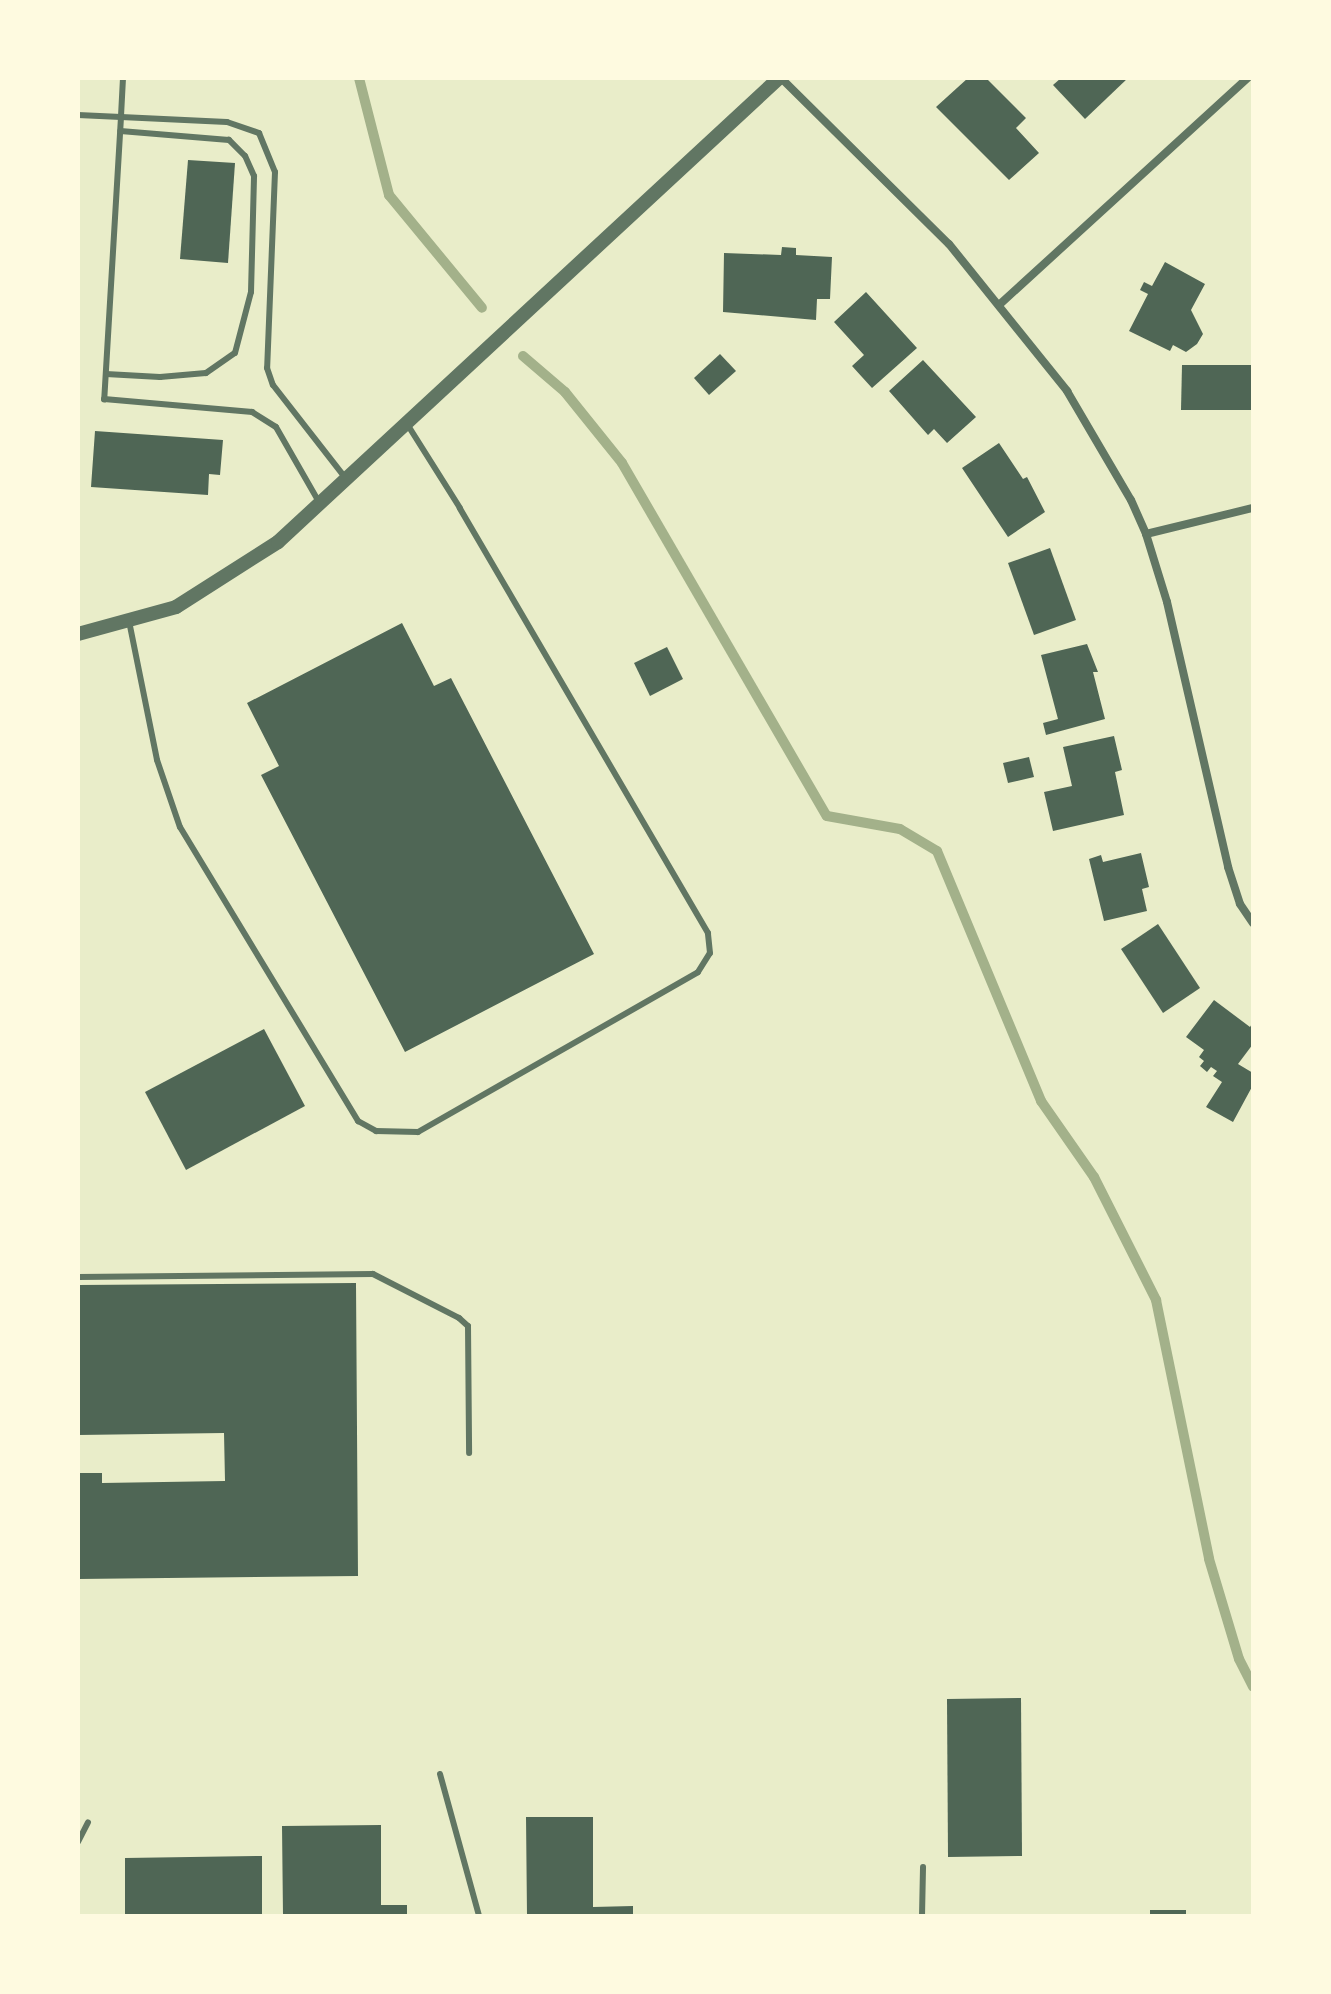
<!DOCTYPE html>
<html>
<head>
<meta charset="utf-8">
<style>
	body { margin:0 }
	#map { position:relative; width:1331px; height:1994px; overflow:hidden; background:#e9edc9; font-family:Commissioner,sans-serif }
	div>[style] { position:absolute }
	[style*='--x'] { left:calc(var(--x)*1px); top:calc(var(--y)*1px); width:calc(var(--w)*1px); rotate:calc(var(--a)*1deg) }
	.stream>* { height:10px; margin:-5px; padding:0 5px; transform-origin:5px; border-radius:5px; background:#a3b18a }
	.building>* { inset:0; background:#4f6655 }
	.service>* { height:6px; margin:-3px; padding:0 3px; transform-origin:3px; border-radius:3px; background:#617663 }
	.minor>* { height:8px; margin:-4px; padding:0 4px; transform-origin:4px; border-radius:4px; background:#617663 }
	.tertiary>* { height:14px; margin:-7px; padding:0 7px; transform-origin:7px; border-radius:7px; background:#617663 }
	span { translate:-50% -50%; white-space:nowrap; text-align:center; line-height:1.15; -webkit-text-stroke:6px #fefae0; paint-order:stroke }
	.frame { position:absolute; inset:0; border:80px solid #fefae0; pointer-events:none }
</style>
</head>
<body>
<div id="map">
	<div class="stream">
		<div style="--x:359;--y:78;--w:121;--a:75.6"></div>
		<div style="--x:389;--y:195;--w:146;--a:50.5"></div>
		<div style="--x:523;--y:356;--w:55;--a:40.6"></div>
		<div style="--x:565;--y:392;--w:91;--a:51.2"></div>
		<div style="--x:622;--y:463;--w:408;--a:59.9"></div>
		<div style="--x:827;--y:816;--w:74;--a:10.1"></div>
		<div style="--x:900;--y:829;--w:43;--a:30.7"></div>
		<div style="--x:937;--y:851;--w:271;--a:67.4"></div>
		<div style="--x:1041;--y:1101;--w:93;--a:55.1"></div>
		<div style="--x:1094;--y:1177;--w:138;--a:63.2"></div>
		<div style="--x:1156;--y:1300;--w:264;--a:78.4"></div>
		<div style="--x:1209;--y:1559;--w:104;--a:73.3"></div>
		<div style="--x:1239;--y:1659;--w:31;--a:63"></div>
	</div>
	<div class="building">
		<div style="clip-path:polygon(968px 78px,986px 78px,1026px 118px,1016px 128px,1039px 153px,1009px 180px,936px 107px)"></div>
		<div style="clip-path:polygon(1061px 78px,1128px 78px,1085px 119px,1053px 85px)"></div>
		<div style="clip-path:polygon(188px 160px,235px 163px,228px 263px,180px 259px)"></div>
		<div style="clip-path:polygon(782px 247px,796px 248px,796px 255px,832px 257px,830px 299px,817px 299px,816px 320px,723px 312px,724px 253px,781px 255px)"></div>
		<div style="clip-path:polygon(1165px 262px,1205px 284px,1191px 310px,1203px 334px,1197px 344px,1186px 352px,1173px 345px,1170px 351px,1129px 331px,1148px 294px,1140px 290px,1144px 282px,1152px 286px)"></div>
		<div style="clip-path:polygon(866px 292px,917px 348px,872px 388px,852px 366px,864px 355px,834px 322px)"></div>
		<div style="clip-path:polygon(720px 354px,736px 371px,709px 395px,694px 378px)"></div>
		<div style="clip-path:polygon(923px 360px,976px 417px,947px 443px,934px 429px,928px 435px,889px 391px)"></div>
		<div style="clip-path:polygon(1182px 365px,1253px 365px,1253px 410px,1181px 410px)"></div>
		<div style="clip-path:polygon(95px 431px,223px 440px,220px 475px,209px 474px,208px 495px,91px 487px)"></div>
		<div style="clip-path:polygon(999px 443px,1023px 479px,1027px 477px,1045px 512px,1008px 537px,962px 468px)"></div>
		<div style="clip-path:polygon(1050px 548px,1076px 620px,1034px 635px,1008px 563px)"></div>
		<div style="clip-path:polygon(402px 623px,434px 686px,451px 678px,594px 954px,405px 1052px,261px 775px,279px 766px,247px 703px)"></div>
		<div style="clip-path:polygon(1087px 644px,1098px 672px,1093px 672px,1105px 719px,1046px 735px,1043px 723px,1058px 719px,1041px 655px)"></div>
		<div style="clip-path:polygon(667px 647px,683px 679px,650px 696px,634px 663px)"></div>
		<div style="clip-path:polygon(1114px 736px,1122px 770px,1115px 772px,1124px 815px,1053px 831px,1044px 792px,1072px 786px,1063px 747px)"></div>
		<div style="clip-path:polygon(1029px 757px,1034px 777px,1008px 783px,1003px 763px)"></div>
		<div style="clip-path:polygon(1141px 853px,1149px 887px,1142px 889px,1147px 911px,1104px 921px,1089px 859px,1101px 855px,1103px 862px)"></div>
		<div style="clip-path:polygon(1158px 924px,1200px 988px,1163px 1013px,1121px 949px)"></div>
		<div style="clip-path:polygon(1214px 1000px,1250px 1027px,1253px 1022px,1253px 1044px,1238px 1064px,1253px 1073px,1253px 1085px,1233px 1122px,1206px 1107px,1222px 1082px,1213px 1076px,1217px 1071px,1211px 1067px,1207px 1072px,1200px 1066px,1204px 1061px,1199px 1057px,1204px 1050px,1186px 1037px)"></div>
		<div style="clip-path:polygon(264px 1029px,305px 1106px,186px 1170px,145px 1092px)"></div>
		<div style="clip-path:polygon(356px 1283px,358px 1576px,78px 1579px,78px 1473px,102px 1473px,102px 1483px,225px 1481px,224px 1433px,78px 1435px,78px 1285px)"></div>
		<div style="clip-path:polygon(1021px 1698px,1022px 1856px,948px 1857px,947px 1699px)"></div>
		<div style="clip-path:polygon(526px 1817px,593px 1817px,593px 1907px,633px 1906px,633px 1916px,527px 1916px)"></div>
		<div style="clip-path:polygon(381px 1825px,381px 1905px,407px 1905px,407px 1916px,283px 1916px,282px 1826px)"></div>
		<div style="clip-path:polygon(262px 1856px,262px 1916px,125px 1916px,125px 1858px)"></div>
		<div style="clip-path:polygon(1150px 1910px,1186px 1910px,1186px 1916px,1150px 1916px)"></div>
	</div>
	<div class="service">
		<div style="--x:123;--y:78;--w:39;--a:93"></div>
		<div style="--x:121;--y:117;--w:106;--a:2.7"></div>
		<div style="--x:227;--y:122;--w:34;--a:19"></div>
		<div style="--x:259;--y:133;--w:42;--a:67.7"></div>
		<div style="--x:275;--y:172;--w:196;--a:92.3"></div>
		<div style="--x:267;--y:368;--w:18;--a:71"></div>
		<div style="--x:273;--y:385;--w:120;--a:52.1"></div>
		<div style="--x:78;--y:115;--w:43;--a:2.7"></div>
		<div style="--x:121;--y:117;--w:283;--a:93.4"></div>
		<div style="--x:104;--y:399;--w:149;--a:5"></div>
		<div style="--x:252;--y:412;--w:28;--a:32"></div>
		<div style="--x:276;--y:427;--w:86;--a:60.2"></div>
		<div style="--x:106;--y:374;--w:54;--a:3.2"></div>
		<div style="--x:160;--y:377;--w:46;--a:-5"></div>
		<div style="--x:206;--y:373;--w:35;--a:-35"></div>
		<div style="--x:235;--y:353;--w:63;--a:-75.3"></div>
		<div style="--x:251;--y:292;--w:116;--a:-88.5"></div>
		<div style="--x:254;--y:176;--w:22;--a:-114"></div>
		<div style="--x:245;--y:156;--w:23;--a:-135"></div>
		<div style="--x:229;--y:140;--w:109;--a:-175.3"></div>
		<div style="--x:129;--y:621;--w:142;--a:78.6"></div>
		<div style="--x:157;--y:760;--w:71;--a:71.1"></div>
		<div style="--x:180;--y:827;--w:344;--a:58.8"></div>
		<div style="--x:358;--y:1121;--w:21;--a:29"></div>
		<div style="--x:376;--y:1131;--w:42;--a:1.4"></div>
		<div style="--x:418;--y:1132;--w:322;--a:-29.7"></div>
		<div style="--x:698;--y:972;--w:22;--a:-58"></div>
		<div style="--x:710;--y:953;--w:20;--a:-96"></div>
		<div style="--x:708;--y:933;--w:492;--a:-120.3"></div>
		<div style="--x:460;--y:508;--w:99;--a:-122.2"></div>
		<div style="--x:78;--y:1277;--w:295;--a:-0.6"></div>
		<div style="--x:373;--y:1274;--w:97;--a:27.1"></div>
		<div style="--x:459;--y:1318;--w:12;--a:42"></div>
		<div style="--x:468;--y:1326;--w:127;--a:89.5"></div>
		<div style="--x:440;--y:1774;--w:147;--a:74.6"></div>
		<div style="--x:78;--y:1842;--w:22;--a:-63"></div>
		<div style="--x:922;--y:1916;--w:49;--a:-88.8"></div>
	</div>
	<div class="minor">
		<div style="--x:781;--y:78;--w:236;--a:44.7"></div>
		<div style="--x:949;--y:244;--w:189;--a:51.2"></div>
		<div style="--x:1067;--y:391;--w:126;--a:59.6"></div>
		<div style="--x:1131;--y:500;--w:37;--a:66"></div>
		<div style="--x:1146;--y:534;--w:71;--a:72.8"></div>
		<div style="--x:1167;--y:602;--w:272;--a:77"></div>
		<div style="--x:1228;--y:867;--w:39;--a:72"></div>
		<div style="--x:1240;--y:904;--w:23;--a:56"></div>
		<div style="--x:999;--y:305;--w:337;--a:-42.4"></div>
		<div style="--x:1146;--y:534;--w:110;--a:-13.7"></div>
	</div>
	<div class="tertiary">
		<div style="--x:78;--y:634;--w:102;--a:-15.4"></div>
		<div style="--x:176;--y:607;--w:121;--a:-32.5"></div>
		<div style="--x:278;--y:542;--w:683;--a:-42.8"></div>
	</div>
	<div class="frame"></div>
</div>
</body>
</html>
